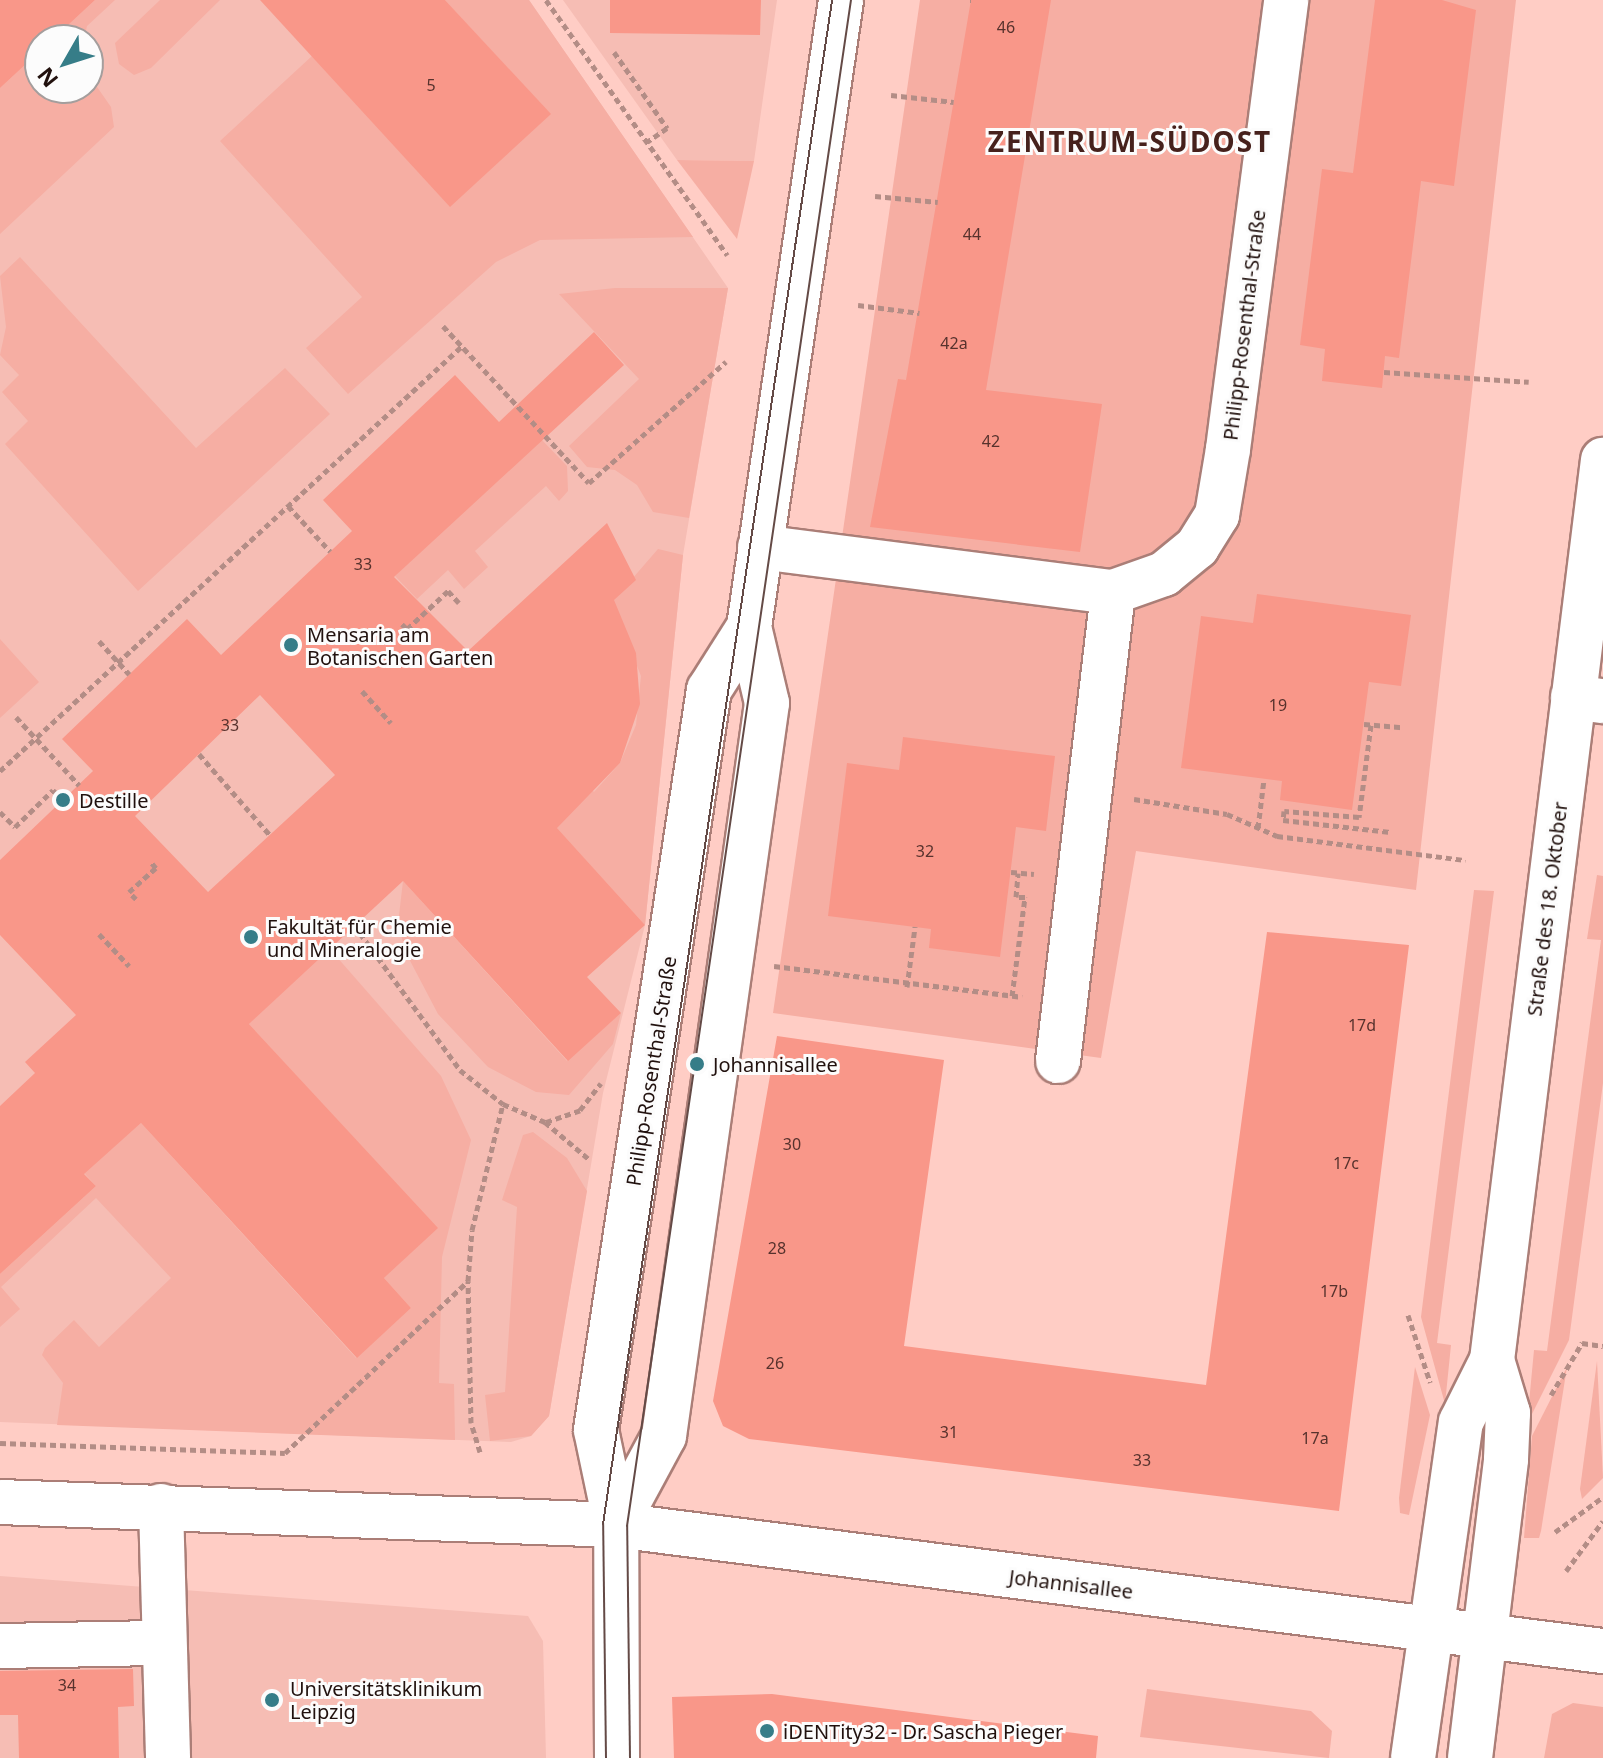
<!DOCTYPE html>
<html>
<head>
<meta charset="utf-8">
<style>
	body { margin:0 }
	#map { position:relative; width:1603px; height:1758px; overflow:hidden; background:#ffcdc5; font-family:"Noto Sans",sans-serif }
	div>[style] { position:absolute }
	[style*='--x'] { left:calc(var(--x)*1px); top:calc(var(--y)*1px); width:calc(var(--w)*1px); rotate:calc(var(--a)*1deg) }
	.built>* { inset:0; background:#f6bdb4 }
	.green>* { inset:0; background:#f6aea3 }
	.building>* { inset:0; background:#f99789 }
	.path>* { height:5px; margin-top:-2.5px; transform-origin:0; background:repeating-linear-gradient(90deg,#b38d86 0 6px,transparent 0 10px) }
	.roads { filter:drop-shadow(2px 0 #ab7e77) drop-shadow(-2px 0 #ab7e77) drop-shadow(0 2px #ab7e77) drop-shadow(0 -2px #ab7e77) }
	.minor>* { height:44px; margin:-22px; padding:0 22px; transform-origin:22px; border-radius:22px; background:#fff }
	.major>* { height:44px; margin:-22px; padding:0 22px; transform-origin:22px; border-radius:22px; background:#fff }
	.tram>* { height:2px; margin:-1px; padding:0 1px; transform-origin:1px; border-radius:1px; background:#644a46 }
	.dots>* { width:22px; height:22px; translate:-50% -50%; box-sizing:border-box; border:4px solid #fcfcfc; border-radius:50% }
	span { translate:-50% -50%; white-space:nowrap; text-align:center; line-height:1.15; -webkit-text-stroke:6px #fcfcfc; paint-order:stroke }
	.number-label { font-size:16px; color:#57322d }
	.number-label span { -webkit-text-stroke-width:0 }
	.street-label { font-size:20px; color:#21110e }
	.poi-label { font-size:20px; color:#21110e }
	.left { translate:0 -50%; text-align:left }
	.district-label { font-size:28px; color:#46211c; font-weight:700; letter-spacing:2px }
	.north { position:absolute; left:24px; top:24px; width:80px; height:80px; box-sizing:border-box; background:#fcfcfc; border:2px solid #a49e9d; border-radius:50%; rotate:231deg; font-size:22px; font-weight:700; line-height:32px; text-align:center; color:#21110e }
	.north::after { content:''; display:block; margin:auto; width:28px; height:36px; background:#367d88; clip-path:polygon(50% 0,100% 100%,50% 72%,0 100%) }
</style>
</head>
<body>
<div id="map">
	<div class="built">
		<div style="clip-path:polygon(evenodd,0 0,529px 0,728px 288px,683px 555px,645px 925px,603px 1093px,549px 1416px,531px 1436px,511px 1442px,0 1422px,0 0,40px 40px,88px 40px,88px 88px,40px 88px,40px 40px)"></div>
		<div style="clip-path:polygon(563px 0,777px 0,754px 161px,677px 160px)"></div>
		<div style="clip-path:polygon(0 1576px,528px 1616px,543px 1641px,546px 1758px,0 1758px)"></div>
	</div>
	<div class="green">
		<div style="clip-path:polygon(95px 0,115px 0,87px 26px,84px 40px,52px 40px)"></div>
		<div style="clip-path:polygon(160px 0,220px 0,151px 68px,134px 75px,119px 64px,115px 43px)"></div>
		<div style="clip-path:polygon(445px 0,529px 0,693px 237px,540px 240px,496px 262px,348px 394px,306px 348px,362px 297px,220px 141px,312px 56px,550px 114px)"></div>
		<div style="clip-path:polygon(920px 0,1516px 0,1416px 890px,1136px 851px,1101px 1058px,773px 1013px)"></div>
		<div style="clip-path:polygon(40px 51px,40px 88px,88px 88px,88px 74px,111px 107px,114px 127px,0 234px,0 88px)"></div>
		<div style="clip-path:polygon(677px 160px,754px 161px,737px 239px)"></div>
		<div style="clip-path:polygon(20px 257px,196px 448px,285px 368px,330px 414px,138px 591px,5px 444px,28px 421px,2px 392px,19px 375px,0 355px,6px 327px,0 276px)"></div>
		<div style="clip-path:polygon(615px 288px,728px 288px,689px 518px,653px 512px,637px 485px,615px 470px,587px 467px,569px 446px,639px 379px,559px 294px)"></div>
		<div style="clip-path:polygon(540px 438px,567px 466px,568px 491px,559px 501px,546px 486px,475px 551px,488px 567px,464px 589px,448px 570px,417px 599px,395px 576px)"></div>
		<div style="clip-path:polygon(658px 549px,683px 555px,645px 925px,515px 782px,552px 748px,594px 792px,620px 763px,636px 725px,641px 676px,612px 602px)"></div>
		<div style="clip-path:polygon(0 639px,39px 682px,0 718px)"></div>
		<div style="clip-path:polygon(1597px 875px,1603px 876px,1603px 1083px,1569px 1340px,1527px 1424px,1534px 1350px,1547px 1351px,1601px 940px,1587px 939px)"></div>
		<div style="clip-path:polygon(403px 881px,567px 1061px,621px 1013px,613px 1044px,569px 1095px,536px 1092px,488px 1067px,438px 1014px,406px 953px,398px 924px)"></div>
		<div style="clip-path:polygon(1474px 890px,1494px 891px,1437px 1343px,1451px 1345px,1445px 1404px,1421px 1317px)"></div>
		<div style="clip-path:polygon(329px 948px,441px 1076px,471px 1140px,442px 1257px,439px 1383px,454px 1384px,455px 1440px,57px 1425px,63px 1383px,42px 1355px,45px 1348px,74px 1320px,99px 1347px,171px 1278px,96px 1198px,1px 1287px,20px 1309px,0 1327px,0 1274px,96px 1186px,64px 1151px,87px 1129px,108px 1152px,141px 1123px,356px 1358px,411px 1308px,384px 1278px,437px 1228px,249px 1024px)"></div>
		<div style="clip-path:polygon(533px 1132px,567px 1158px,587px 1191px,549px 1416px,531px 1436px,490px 1441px,485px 1395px,505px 1392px,517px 1207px,502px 1200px,523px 1135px)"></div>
		<div style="clip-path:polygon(1597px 1361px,1603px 1478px,1582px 1499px,1580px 1489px)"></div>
		<div style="clip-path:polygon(1415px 1367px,1430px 1415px,1409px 1515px,1400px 1513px,1399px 1498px)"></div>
		<div style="clip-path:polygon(1567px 1367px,1541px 1531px,1539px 1538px,1524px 1538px,1532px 1436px)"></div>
		<div style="clip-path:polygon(1147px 1689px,1311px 1711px,1332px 1731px,1329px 1758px,1140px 1737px)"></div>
		<div style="clip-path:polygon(1573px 1703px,1603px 1707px,1603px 1758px,1544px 1758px,1552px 1714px)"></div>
	</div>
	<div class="building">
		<div style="clip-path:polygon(0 0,95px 0,52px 40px,40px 40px,40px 51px,0 88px)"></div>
		<div style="clip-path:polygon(260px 0,445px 0,551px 114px,450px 207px)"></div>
		<div style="clip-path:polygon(610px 0,761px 0,760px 35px,610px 33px)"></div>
		<div style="clip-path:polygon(971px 0,1051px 0,986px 390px,1102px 404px,1080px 552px,870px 527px,898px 379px,906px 380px)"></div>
		<div style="clip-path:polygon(1375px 0,1442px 0,1476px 10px,1454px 186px,1421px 181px,1399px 358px,1385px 356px,1382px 388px,1322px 381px,1325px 349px,1300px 345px,1322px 169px,1353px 173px)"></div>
		<div style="clip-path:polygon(evenodd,594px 332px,624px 365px,394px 577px,468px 651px,607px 523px,636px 580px,614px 600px,636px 653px,640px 704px,620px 763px,557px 828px,645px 925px,587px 977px,621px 1013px,568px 1061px,403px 881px,249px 1024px,438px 1228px,384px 1278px,411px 1308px,357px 1358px,141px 1123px,84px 1174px,96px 1186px,0 1274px,0 1106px,35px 1073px,25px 1062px,76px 1015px,0 935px,0 860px,93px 771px,62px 739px,187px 619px,221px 655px,352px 531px,323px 500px,455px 375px,499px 422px,594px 332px,260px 695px,335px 775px,208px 892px,135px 816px,260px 695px)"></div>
		<div style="clip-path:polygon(1257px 594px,1411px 615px,1401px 686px,1369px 682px,1352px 810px,1280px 800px,1282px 781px,1181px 768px,1201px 616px,1253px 623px)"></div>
		<div style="clip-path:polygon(903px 737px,1055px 756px,1046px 831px,1016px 827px,1000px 957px,929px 948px,931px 929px,828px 916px,847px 763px,899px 770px)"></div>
		<div style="clip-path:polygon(1267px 932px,1409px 945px,1339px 1511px,749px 1439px,723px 1426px,713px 1401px,777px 1036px,944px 1060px,904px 1346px,1206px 1385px)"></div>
		<div style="clip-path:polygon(133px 1669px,134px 1706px,118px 1707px,119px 1758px,19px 1758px,18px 1715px,0 1715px,0 1671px)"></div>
		<div style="clip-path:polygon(772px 1694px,1098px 1736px,1096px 1758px,674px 1758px,672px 1697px)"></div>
	</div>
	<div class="path">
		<div style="--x:546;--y:0;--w:313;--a:54.6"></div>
		<div style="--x:970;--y:0;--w:1;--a:0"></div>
		<div style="--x:614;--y:52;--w:93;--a:55.1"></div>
		<div style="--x:667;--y:128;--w:24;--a:145"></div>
		<div style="--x:891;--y:95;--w:63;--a:6.3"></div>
		<div style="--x:875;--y:196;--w:63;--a:5.4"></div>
		<div style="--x:858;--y:305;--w:62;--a:7.5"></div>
		<div style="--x:443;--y:326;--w:214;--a:47.1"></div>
		<div style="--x:589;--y:483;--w:183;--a:-41.5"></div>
		<div style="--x:1384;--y:372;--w:145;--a:3.9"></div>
		<div style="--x:288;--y:506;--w:62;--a:47"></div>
		<div style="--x:402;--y:624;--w:7;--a:45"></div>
		<div style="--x:407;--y:629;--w:56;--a:-42.8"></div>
		<div style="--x:448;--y:591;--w:16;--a:47"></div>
		<div style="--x:99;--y:641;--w:45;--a:47.7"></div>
		<div style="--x:362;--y:691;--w:43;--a:47.8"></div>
		<div style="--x:16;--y:717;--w:93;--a:47.2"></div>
		<div style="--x:1364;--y:724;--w:38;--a:5"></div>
		<div style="--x:1371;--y:725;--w:93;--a:97.4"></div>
		<div style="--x:1359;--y:817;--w:75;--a:-175.4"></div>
		<div style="--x:1284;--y:811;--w:9;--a:96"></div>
		<div style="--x:1283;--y:820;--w:108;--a:6.4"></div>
		<div style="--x:199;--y:754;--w:108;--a:48.8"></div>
		<div style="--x:0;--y:771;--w:628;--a:-42.61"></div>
		<div style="--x:1134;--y:799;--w:94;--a:9.2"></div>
		<div style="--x:1227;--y:814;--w:55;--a:23.7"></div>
		<div style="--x:1277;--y:836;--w:190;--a:7.3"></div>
		<div style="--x:0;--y:812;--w:21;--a:45"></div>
		<div style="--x:15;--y:827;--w:53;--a:-44.2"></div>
		<div style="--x:53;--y:790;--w:14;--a:45"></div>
		<div style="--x:1258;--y:828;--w:49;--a:-83"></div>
		<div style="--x:1011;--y:872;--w:23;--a:5"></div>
		<div style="--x:136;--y:899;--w:10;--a:-135"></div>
		<div style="--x:129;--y:892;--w:36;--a:-42"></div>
		<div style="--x:156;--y:868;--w:8;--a:-130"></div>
		<div style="--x:354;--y:925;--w:180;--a:53.8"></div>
		<div style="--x:460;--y:1070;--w:55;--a:38.3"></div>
		<div style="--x:503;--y:1104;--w:46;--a:23.2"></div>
		<div style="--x:545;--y:1122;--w:59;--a:40.2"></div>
		<div style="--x:99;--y:934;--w:44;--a:46.8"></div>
		<div style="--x:774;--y:966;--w:250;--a:7.1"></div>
		<div style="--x:907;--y:987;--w:61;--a:-82.4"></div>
		<div style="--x:1012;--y:996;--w:100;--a:-82.5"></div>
		<div style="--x:1025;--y:897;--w:9;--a:180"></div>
		<div style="--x:1016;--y:897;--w:24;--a:-85"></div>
		<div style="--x:546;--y:1122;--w:36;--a:-19"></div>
		<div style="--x:580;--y:1110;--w:34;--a:-52"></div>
		<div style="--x:1408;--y:1315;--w:71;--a:71.8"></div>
		<div style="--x:1551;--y:1395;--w:61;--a:-59.2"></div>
		<div style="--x:1582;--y:1343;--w:21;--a:8"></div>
		<div style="--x:0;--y:1443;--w:285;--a:2"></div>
		<div style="--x:285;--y:1453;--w:251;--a:-43.2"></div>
		<div style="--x:480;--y:1452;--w:30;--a:-107"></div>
		<div style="--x:471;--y:1423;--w:142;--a:-91.2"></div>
		<div style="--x:468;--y:1281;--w:51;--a:-85.5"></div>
		<div style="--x:472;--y:1230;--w:130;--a:-76.2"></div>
		<div style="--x:1555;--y:1532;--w:59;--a:-36.1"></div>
		<div style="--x:1566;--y:1571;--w:62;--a:-53.5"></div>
	</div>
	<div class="roads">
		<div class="minor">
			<div style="--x:760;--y:547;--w:356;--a:7.3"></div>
			<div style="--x:1113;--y:592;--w:54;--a:-19.4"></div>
			<div style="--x:1164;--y:574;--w:43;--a:-39.3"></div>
			<div style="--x:1197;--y:547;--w:38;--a:-58"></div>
			<div style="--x:1217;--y:515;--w:67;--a:-80.5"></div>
			<div style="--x:1228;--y:449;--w:453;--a:-82.6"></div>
			<div style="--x:1573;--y:697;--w:30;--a:8"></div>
			<div style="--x:1058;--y:1061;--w:472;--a:-83.3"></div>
			<div style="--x:0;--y:1502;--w:616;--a:2.14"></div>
			<div style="--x:616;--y:1525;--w:995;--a:7.28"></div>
			<div style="--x:161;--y:1506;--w:252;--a:88.4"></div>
			<div style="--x:616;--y:1525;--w:101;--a:-61.7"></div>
			<div style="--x:664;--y:1436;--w:740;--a:-82"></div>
			<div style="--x:767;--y:703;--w:78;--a:-103.3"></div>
			<div style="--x:749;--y:627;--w:634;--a:-81.65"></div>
			<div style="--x:0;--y:1646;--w:162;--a:-1.1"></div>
			<div style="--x:617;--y:1758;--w:233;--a:-90.2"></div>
			<div style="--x:616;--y:1525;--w:97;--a:-101.9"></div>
			<div style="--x:596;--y:1430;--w:749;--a:-81.32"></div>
			<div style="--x:709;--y:690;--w:75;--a:-57.6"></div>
		</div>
		<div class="major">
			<div style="--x:1413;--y:1758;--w:339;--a:-81.9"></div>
			<div style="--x:1461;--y:1422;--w:69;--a:-63.4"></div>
			<div style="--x:1492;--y:1360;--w:907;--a:-82.97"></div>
			<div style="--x:1470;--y:1758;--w:301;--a:-83.1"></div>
			<div style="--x:1506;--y:1459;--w:46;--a:-87.5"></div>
			<div style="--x:1508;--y:1413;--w:55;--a:-106.8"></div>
		</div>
	</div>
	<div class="tram">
		<div style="--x:606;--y:1758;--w:234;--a:-90.7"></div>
		<div style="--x:603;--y:1524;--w:1541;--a:-81.45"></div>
		<div style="--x:630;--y:1758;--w:232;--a:-90.7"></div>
		<div style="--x:627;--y:1526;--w:1542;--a:-81.65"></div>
	</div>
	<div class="dots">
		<div style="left:291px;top:645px;background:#367d88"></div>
		<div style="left:63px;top:800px;background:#367d88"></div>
		<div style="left:251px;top:937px;background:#367d88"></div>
		<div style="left:697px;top:1064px;background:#367d88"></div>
		<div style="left:272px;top:1700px;background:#367d88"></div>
		<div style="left:767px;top:1731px;background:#367d88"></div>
	</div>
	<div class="number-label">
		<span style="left:1006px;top:27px">46</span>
		<span style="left:431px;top:85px">5</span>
		<span style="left:972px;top:234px">44</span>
		<span style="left:954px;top:343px">42a</span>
		<span style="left:991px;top:441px">42</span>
		<span style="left:363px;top:564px">33</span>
		<span style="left:1278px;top:705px">19</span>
		<span style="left:230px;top:725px">33</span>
		<span style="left:925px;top:851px">32</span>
		<span style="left:1362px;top:1025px">17d</span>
		<span style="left:792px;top:1144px">30</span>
		<span style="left:1346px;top:1163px">17c</span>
		<span style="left:777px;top:1248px">28</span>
		<span style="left:1334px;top:1291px">17b</span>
		<span style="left:775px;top:1363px">26</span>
		<span style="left:949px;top:1432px">31</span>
		<span style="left:1315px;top:1438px">17a</span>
		<span style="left:1142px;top:1460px">33</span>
		<span style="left:67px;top:1685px">34</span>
	</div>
	<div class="street-label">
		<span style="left:1244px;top:325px;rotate:-83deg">Philipp-Rosenthal-Straße</span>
		<span style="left:1547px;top:909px;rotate:-83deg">Straße des 18. Oktober</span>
		<span style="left:651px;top:1071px;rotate:-81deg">Philipp-Rosenthal-Straße</span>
		<span style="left:1071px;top:1584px;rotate:7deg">Johannisallee</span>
	</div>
	<div class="poi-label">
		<span class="left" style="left:307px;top:646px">Mensaria am<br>Botanischen Garten</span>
		<span class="left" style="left:79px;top:800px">Destille</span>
		<span class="left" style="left:267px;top:938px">Fakultät für Chemie<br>und Mineralogie</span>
		<span class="left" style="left:713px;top:1064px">Johannisallee</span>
		<span class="left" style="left:290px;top:1700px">Universitätsklinikum<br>Leipzig</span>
		<span class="left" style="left:783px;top:1731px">iDENTity32 - Dr. Sascha Pieger</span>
	</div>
	<div class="district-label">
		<span style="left:1130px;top:141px">ZENTRUM-SÜDOST</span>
	</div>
	<div class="north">N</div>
</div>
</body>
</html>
